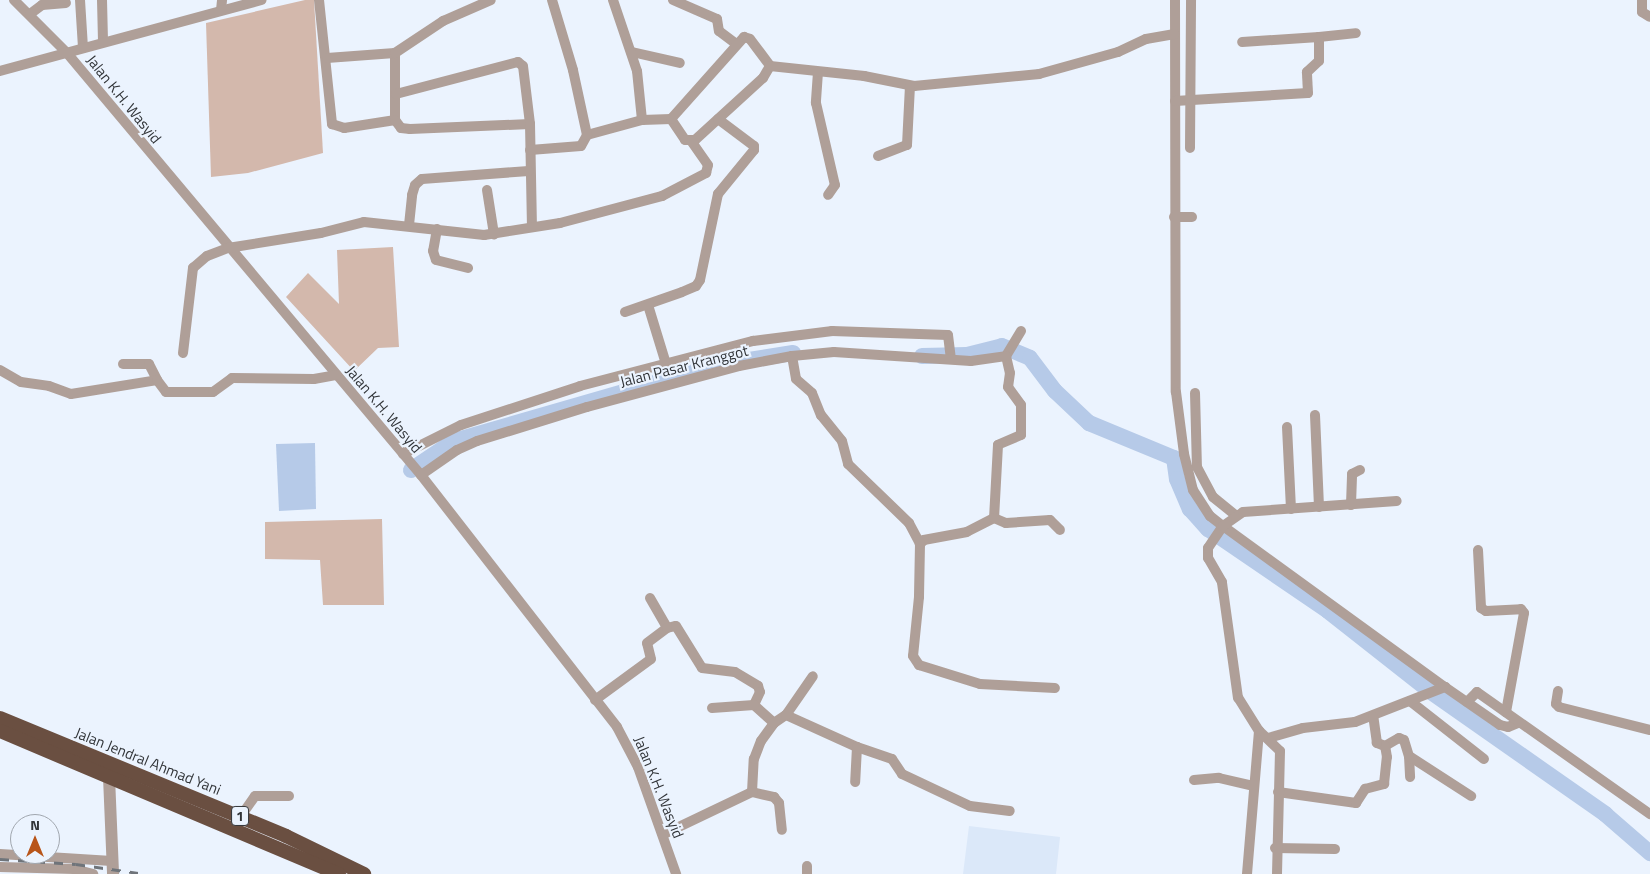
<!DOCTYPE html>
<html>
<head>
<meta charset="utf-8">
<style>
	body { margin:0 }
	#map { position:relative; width:1650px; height:874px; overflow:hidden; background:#ebf3fe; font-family:"Titillium Web",sans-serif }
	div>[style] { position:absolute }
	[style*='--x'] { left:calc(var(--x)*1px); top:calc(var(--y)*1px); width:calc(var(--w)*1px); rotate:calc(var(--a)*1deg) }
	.built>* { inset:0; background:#dbe8f9 }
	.green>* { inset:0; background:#d3b8ac }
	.water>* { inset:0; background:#b6cae8 }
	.river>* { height:16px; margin:-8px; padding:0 8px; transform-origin:8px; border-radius:8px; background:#b6cae8 }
	.minor>* { height:10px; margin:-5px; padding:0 5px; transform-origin:5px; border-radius:5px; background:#af9f98 }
	.tertiary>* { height:12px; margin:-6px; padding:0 6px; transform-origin:6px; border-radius:6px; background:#af9f98 }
	.trunk>* { height:14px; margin:-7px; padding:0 7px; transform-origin:7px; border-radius:7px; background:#6a4f41 }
	.rail>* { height:2.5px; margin-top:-1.25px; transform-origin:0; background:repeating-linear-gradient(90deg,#6f747a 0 9px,transparent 0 18px) }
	span { translate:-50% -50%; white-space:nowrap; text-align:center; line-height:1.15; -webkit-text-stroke:4.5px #ebf3fe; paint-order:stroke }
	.shield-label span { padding:1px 4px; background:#ebf3fe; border:1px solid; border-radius:4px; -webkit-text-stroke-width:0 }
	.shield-label { font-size:14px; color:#313438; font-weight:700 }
	.street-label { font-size:15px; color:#313438 }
	.north { position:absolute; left:10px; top:814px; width:50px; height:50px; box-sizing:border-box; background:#ebf3fe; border:1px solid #a1a7af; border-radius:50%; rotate:0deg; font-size:14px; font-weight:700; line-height:20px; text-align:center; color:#313438 }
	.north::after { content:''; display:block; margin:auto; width:18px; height:22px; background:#b8551a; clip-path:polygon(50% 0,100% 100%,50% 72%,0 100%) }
</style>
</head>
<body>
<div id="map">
	<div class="built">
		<div style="clip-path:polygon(969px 826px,1060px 837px,1056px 874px,963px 874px)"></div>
	</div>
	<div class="green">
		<div style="clip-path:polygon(305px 0,314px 0,323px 153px,248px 173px,211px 177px,206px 23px)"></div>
		<div style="clip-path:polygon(393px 247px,399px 347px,378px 348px,354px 371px,286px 297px,308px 273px,339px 304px,337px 250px)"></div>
		<div style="clip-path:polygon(382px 519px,384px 605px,323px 605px,320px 560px,265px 559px,265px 522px)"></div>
	</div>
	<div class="water">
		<div style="clip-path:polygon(315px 443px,316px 509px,279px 511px,276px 444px)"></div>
	</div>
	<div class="river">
		<div style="--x:922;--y:356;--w:45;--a:-1.3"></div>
		<div style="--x:967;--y:355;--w:36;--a:-14"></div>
		<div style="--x:1002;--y:346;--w:30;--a:23"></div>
		<div style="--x:1030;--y:358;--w:41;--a:52.9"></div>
		<div style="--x:1055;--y:391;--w:47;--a:43.3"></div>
		<div style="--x:1089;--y:423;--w:92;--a:22.4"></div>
		<div style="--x:1174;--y:458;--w:21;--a:82"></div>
		<div style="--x:1177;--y:479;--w:33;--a:67"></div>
		<div style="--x:1190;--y:509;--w:27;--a:48"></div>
		<div style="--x:1208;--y:529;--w:145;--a:34.3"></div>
		<div style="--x:1328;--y:611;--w:131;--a:38.2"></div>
		<div style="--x:1431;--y:692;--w:213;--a:35"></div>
		<div style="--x:1605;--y:814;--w:60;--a:40.9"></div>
		<div style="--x:411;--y:470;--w:52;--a:-34"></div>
		<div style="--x:454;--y:441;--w:274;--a:-16.1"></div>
		<div style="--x:717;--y:365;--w:77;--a:-9"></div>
	</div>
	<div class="minor">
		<div style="--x:14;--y:0;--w:75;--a:45"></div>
		<div style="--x:67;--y:53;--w:551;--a:50.01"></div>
		<div style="--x:421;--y:475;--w:319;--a:52.1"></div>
		<div style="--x:617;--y:727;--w:45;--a:62.3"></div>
		<div style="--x:638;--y:767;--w:114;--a:70.4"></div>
		<div style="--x:80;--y:0;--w:48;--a:86.4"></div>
		<div style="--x:102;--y:0;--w:42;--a:88.6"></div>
		<div style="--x:319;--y:0;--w:125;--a:84"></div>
		<div style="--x:332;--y:124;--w:13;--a:18"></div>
		<div style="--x:344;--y:128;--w:52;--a:-8.9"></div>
		<div style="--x:395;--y:120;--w:67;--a:-90"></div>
		<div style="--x:673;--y:0;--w:48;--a:23.4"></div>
		<div style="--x:717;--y:19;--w:12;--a:81"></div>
		<div style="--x:719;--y:31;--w:20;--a:37"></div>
		<div style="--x:1175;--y:0;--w:392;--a:89.9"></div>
		<div style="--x:1176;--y:392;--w:63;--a:82.6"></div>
		<div style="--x:1184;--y:454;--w:37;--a:76"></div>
		<div style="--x:1193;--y:490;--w:31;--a:57"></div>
		<div style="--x:1210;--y:516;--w:16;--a:38"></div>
		<div style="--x:1223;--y:526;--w:274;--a:36"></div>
		<div style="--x:1445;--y:687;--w:67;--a:34.6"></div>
		<div style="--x:1500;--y:725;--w:8;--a:14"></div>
		<div style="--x:1508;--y:727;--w:11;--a:-22"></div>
		<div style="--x:1642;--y:0;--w:12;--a:90"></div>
		<div style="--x:1642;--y:12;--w:9;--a:32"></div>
		<div style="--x:221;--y:10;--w:10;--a:-84"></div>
		<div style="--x:30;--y:14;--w:15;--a:-37"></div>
		<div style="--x:42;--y:5;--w:24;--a:-5"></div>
		<div style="--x:1319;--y:37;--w:37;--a:-6"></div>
		<div style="--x:632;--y:52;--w:49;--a:12.9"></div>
		<div style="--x:327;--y:58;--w:68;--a:-4.2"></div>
		<div style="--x:395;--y:53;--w:58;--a:-33.7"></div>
		<div style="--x:443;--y:21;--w:52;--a:-23.6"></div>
		<div style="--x:0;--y:71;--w:271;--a:-15.2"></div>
		<div style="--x:818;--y:72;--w:31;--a:94"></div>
		<div style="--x:816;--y:103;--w:84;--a:77"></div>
		<div style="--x:835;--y:185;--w:12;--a:125"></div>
		<div style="--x:396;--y:94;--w:126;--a:-14.7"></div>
		<div style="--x:518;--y:62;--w:6;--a:39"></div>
		<div style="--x:523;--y:66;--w:58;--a:83.1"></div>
		<div style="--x:1175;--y:101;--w:133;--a:-3.4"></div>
		<div style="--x:1308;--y:93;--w:21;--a:-93"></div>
		<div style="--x:1307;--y:72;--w:16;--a:-43"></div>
		<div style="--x:1319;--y:61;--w:24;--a:-90"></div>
		<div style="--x:1319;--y:37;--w:77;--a:176.3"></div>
		<div style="--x:671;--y:119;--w:25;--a:56"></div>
		<div style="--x:685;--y:140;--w:10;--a:0"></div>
		<div style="--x:695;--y:140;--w:92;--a:-42.4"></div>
		<div style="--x:763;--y:78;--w:14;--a:-60"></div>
		<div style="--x:395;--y:120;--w:10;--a:53"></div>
		<div style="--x:401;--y:128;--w:9;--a:6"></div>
		<div style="--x:410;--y:129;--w:120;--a:-2.4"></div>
		<div style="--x:530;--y:124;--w:102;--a:88.9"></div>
		<div style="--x:642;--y:120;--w:29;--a:-2"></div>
		<div style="--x:671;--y:119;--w:110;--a:-48.3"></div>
		<div style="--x:744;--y:37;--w:6;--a:18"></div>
		<div style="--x:750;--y:39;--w:34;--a:53"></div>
		<div style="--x:770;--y:66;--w:95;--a:6.1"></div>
		<div style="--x:864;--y:76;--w:51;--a:11.3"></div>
		<div style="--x:914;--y:86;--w:126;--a:-5.5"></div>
		<div style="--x:1039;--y:74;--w:82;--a:-15.6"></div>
		<div style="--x:1118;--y:52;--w:31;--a:-25"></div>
		<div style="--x:1146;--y:39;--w:29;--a:-10"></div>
		<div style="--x:587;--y:135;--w:57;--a:-15.3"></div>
		<div style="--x:642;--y:120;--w:49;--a:-95.8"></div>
		<div style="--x:637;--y:71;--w:75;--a:-108.7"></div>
		<div style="--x:1190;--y:148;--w:148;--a:-89.6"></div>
		<div style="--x:530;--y:150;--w:51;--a:-4.5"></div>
		<div style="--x:581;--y:146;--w:13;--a:-61"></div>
		<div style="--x:587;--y:135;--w:66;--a:-102.2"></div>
		<div style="--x:573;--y:70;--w:73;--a:-106.7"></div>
		<div style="--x:878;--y:156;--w:31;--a:-21"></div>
		<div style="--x:907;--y:145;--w:59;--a:-87.1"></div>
		<div style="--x:487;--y:190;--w:45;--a:81"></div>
		<div style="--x:1174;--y:217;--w:18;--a:0"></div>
		<div style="--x:409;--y:225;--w:30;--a:-84"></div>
		<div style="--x:412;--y:195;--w:10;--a:-73"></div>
		<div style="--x:415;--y:185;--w:9;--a:-41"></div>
		<div style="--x:422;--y:179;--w:107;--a:-4.3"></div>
		<div style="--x:437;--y:229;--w:22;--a:100"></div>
		<div style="--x:433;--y:251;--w:9;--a:72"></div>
		<div style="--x:436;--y:260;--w:33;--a:14"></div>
		<div style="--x:648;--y:305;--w:62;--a:73"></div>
		<div style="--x:625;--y:312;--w:60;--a:-19.3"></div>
		<div style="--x:682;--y:292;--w:15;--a:-23"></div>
		<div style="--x:696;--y:286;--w:7;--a:-56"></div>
		<div style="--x:700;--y:280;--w:88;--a:-78.2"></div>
		<div style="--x:718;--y:194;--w:57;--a:-50.7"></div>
		<div style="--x:754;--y:150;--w:4;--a:-90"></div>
		<div style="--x:754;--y:146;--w:45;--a:-143.1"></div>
		<div style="--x:1021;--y:331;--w:29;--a:121"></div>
		<div style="--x:1006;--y:356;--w:17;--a:77"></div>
		<div style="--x:1010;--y:373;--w:14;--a:98"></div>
		<div style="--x:1008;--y:387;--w:22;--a:54"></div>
		<div style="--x:1021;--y:405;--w:30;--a:90"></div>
		<div style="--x:1021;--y:435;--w:25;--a:157"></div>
		<div style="--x:998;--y:445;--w:73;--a:93.1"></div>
		<div style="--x:994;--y:518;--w:30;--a:153"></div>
		<div style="--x:967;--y:532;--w:44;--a:169.5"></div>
		<div style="--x:924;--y:540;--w:6;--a:135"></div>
		<div style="--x:920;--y:544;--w:53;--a:91.1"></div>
		<div style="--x:919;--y:597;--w:59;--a:95.8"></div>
		<div style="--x:913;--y:656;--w:11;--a:56"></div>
		<div style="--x:919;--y:665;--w:64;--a:17.3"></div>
		<div style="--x:980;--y:684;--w:75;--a:3.1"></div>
		<div style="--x:183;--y:353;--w:86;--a:-83.3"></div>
		<div style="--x:193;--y:268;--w:18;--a:-41"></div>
		<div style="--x:207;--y:256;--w:22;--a:-21"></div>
		<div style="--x:228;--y:248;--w:94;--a:-9.2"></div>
		<div style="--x:321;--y:233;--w:44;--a:-14.3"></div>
		<div style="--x:364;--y:222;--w:121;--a:6.2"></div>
		<div style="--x:484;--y:235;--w:77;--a:-9"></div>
		<div style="--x:560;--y:223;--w:106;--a:-14.8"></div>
		<div style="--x:662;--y:196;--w:50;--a:-27.6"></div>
		<div style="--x:706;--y:173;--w:8;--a:-76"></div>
		<div style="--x:708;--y:165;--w:29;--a:-125"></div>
		<div style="--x:792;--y:356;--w:23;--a:80"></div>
		<div style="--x:796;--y:379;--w:21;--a:41"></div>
		<div style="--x:812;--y:393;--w:24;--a:68"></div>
		<div style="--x:821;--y:415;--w:33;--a:51"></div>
		<div style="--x:842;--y:441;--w:24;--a:75"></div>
		<div style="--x:848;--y:464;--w:85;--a:44"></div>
		<div style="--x:909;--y:523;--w:24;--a:62"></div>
		<div style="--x:123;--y:364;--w:26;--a:0"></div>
		<div style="--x:149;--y:364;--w:18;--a:63"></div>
		<div style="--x:0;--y:370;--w:24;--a:30"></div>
		<div style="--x:21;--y:382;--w:28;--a:8"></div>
		<div style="--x:49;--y:386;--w:23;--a:20"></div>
		<div style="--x:71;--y:394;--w:87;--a:-9.2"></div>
		<div style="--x:157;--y:380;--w:15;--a:53"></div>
		<div style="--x:166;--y:392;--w:47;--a:0"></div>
		<div style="--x:213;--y:392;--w:24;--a:-36"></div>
		<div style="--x:232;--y:378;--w:82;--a:0.7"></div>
		<div style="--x:314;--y:379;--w:22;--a:-10"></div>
		<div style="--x:1195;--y:393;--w:74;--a:88.5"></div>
		<div style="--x:1197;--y:467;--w:34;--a:62"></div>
		<div style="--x:1213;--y:497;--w:28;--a:39"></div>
		<div style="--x:1315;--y:415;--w:92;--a:87.5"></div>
		<div style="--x:1287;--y:427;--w:82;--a:87.2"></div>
		<div style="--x:403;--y:454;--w:65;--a:-26.6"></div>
		<div style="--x:461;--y:425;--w:125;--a:-18.1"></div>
		<div style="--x:580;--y:386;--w:179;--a:-14.6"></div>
		<div style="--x:753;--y:341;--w:80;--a:-7.2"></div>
		<div style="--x:832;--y:331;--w:116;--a:2"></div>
		<div style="--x:948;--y:335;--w:24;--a:83"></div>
		<div style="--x:421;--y:475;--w:44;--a:-34.8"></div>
		<div style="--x:457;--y:450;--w:22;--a:-24"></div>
		<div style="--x:477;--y:441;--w:115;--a:-17.2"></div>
		<div style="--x:587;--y:407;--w:157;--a:-15.1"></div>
		<div style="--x:739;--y:366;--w:54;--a:-10.7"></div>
		<div style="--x:792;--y:356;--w:42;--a:-5.4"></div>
		<div style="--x:834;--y:352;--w:137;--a:3.8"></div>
		<div style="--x:971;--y:361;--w:35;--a:-8"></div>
		<div style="--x:1351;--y:505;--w:31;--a:-88"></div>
		<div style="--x:1352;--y:474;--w:9;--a:-27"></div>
		<div style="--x:994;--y:518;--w:13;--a:23"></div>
		<div style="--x:1006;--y:523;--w:44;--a:-3.9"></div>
		<div style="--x:1050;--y:520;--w:14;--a:45"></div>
		<div style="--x:1478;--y:550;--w:58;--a:87"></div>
		<div style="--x:1481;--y:608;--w:6;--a:31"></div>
		<div style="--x:1486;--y:611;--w:35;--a:-3"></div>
		<div style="--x:1521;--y:609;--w:5;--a:53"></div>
		<div style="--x:1524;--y:613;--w:101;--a:100.3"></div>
		<div style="--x:650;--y:598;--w:34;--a:60"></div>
		<div style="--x:1558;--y:691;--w:13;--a:99"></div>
		<div style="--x:1556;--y:704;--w:4;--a:45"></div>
		<div style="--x:1559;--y:707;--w:94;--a:14.2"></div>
		<div style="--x:595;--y:700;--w:69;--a:-36.2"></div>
		<div style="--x:651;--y:659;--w:16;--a:-104"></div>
		<div style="--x:647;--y:643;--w:25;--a:-37"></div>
		<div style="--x:667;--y:628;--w:9;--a:-13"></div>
		<div style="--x:676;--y:626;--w:49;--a:58.2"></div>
		<div style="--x:702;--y:668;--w:33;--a:7"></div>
		<div style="--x:735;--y:672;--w:27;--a:31"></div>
		<div style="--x:758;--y:686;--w:6;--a:72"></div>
		<div style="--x:760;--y:692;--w:14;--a:115"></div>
		<div style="--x:754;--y:705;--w:27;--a:42"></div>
		<div style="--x:1410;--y:701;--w:94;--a:38.1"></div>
		<div style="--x:1467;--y:702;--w:14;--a:-45"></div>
		<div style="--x:1477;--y:692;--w:212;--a:35.2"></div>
		<div style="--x:712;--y:708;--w:42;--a:-4.1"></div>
		<div style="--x:786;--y:715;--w:78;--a:24.3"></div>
		<div style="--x:857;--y:747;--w:35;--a:93"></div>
		<div style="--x:1268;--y:738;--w:36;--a:-16"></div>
		<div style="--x:1303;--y:728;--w:52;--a:-6.6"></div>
		<div style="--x:1355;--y:722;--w:97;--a:-21.3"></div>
		<div style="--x:1385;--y:746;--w:16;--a:-30"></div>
		<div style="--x:1399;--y:738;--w:5;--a:22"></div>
		<div style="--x:1404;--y:740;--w:17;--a:73"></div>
		<div style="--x:1409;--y:756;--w:21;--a:87"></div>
		<div style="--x:857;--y:747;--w:37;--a:19"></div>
		<div style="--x:892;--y:759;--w:18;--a:56"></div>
		<div style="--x:902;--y:774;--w:75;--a:25.2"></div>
		<div style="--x:970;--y:806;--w:40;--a:7.1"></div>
		<div style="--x:1409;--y:756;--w:74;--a:32.8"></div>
		<div style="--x:1194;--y:780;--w:25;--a:-5"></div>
		<div style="--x:1219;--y:778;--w:36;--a:13"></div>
		<div style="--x:752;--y:792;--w:23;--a:13"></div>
		<div style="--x:774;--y:797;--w:8;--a:50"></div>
		<div style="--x:779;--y:803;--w:27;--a:84"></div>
		<div style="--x:1278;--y:792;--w:79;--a:8"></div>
		<div style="--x:1356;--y:803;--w:17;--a:-57"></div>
		<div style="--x:1365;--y:789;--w:20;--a:-15"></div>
		<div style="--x:1384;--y:784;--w:27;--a:-84"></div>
		<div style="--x:1387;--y:757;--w:11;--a:-100"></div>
		<div style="--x:1385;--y:746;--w:9;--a:-159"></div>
		<div style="--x:1377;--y:743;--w:27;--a:-98"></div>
		<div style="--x:241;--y:816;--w:24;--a:-55"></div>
		<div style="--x:255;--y:796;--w:34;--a:0"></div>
		<div style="--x:664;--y:834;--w:98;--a:-25.5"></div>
		<div style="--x:752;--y:792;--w:33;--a:-87"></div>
		<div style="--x:754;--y:759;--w:19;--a:-69"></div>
		<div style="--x:761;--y:741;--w:22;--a:-54"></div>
		<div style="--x:774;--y:723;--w:14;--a:-34"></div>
		<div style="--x:786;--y:715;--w:47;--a:-55.3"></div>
		<div style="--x:1275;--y:848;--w:60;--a:1"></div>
		<div style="--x:0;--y:854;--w:112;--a:3.6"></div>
		<div style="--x:0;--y:867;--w:74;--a:1.5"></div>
		<div style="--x:74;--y:869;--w:20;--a:15"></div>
		<div style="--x:807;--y:874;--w:8;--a:-90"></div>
		<div style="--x:1247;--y:874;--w:144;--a:-85.2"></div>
		<div style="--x:1277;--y:874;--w:123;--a:-88.6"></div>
		<div style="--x:1280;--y:751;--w:29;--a:-136"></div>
		<div style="--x:1259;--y:731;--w:39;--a:-122"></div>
		<div style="--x:1238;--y:698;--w:117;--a:-97.9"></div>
		<div style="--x:1222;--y:582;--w:28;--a:-120"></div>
		<div style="--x:1208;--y:558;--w:10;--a:-90"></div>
		<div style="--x:1208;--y:548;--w:27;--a:-56"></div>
		<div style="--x:1223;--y:526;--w:24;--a:-35"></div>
		<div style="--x:1243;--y:512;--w:154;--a:-4.1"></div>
	</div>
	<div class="tertiary">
		<div style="--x:109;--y:777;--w:97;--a:87.6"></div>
	</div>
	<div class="trunk">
		<div style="--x:0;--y:718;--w:309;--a:22.4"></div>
		<div style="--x:286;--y:836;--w:87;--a:26"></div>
		<div style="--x:0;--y:731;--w:368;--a:22.9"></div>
	</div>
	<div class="rail">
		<div style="--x:0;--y:859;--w:76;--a:3.8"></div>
		<div style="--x:76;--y:864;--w:70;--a:8.2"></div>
	</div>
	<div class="shield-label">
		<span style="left:240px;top:816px">1</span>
	</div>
	<div class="street-label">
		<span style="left:124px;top:99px;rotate:51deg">Jalan K.H. Wasyid</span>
		<span style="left:684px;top:366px;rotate:-14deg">Jalan Pasar Kranggot</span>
		<span style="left:384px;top:409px;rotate:50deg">Jalan K.H. Wasyid</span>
		<span style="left:148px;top:761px;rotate:22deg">Jalan Jendral Ahmad Yani</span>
		<span style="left:659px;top:787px;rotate:68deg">Jalan K.H. Wasyid</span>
	</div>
	<div class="north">N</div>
</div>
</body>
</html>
